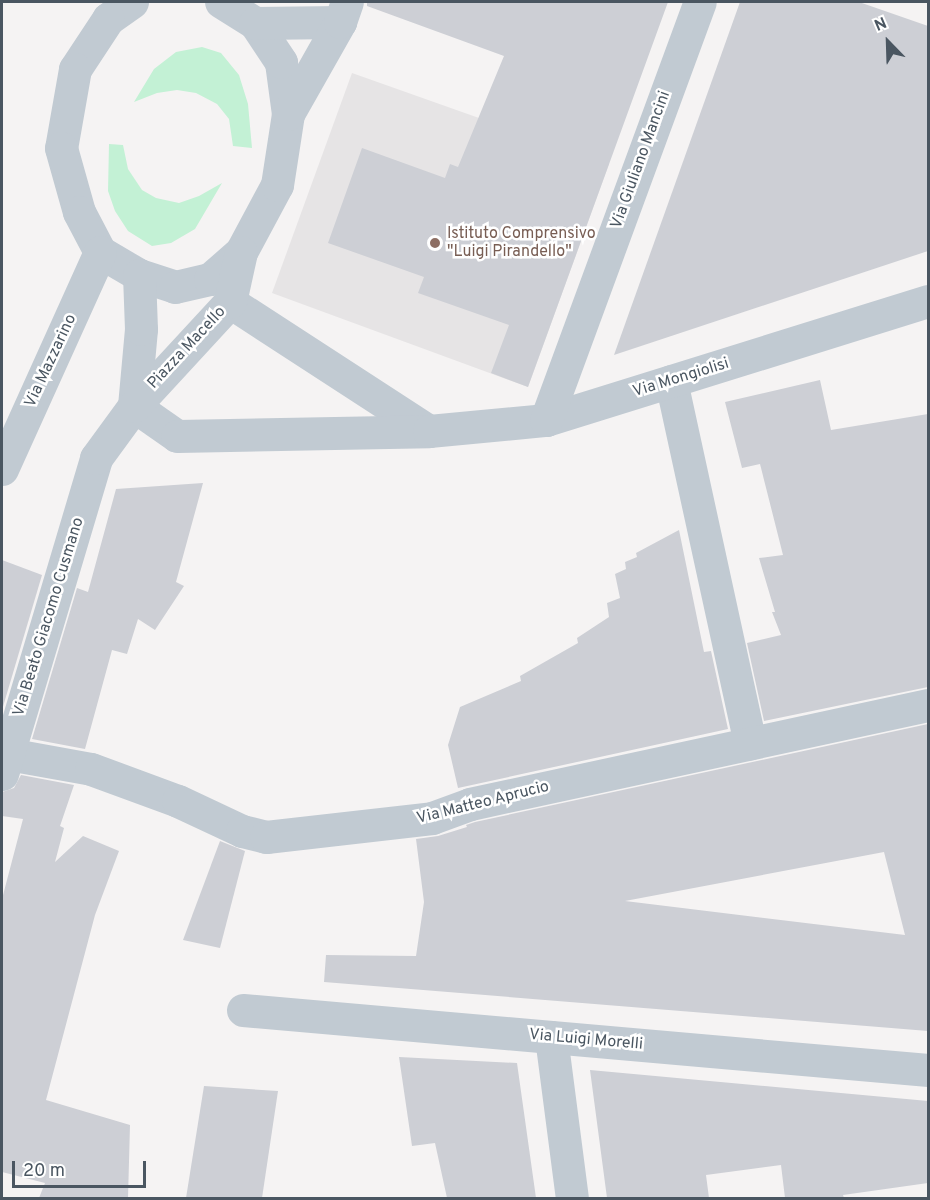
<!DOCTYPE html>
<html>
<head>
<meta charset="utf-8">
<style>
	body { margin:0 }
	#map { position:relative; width:930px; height:1200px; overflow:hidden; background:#f5f3f3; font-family:Overpass,sans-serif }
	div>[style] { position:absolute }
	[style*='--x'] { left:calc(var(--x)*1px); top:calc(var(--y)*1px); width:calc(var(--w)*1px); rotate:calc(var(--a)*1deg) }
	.education>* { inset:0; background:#e6e4e5 }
	.green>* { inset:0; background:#c3f1d5 }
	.building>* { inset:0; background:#cdcfd5 }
	.street>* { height:33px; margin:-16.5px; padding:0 16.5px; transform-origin:16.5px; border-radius:16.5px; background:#c1cad2 }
	.dots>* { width:16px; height:16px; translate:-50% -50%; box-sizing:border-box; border:3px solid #fff; border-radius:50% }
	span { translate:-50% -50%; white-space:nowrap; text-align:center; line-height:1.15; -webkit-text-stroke:5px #fff; paint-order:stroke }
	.street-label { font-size:16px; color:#4a5661 }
	.education-label { font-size:16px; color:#785e54 }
	.left { translate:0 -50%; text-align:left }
	.frame { position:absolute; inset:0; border:3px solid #4a5661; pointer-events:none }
	.north { position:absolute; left:858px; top:12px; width:60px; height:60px; -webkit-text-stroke:4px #fff; paint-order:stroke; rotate:337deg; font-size:16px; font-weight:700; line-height:24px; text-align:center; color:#4a5661 }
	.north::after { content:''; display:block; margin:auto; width:21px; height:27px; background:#4a5661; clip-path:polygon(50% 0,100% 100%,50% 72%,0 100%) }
	.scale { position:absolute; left:12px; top:1161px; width:134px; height:27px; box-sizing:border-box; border:3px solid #4a5661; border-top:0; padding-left:8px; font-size:18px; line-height:21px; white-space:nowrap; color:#4a5661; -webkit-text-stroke:4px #fff; paint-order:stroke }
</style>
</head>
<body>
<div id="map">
	<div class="education">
		<div style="clip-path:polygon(352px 73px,609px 164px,528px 387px,272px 293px)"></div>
	</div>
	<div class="green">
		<div style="clip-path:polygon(202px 47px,221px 53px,239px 75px,248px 104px,252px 148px,233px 146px,229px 119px,217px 104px,196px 93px,177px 90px,157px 93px,134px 102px,154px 69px,176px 52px)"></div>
		<div style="clip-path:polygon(109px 144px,123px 145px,128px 169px,142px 190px,156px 198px,179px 203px,199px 196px,222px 183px,195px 229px,171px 243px,152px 246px,128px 231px,115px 211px,108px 191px)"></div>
	</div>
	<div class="building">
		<div style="clip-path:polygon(367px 2px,668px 2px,528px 387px,491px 373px,509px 325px,418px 293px,424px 277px,328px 243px,362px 148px,445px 178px,450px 164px,458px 167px,504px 56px,367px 6px)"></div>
		<div style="clip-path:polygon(740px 2px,859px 2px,928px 26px,928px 251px,614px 355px)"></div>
		<div style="clip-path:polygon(820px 380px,831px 430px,928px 414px,928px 687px,764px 721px,747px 643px,781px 635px,772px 612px,775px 612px,759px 558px,783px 555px,760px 464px,742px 468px,725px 402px)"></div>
		<div style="clip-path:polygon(203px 483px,176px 582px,184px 586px,155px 630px,138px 619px,127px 654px,112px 650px,85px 749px,32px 739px,77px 588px,88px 592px,116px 489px)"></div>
		<div style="clip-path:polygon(679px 530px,704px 652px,711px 651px,728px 729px,458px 788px,448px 745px,460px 707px,521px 681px,520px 676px,578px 643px,577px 638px,609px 617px,607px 603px,620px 598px,615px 574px,626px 569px,625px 562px,637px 557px,636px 553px)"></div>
		<div style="clip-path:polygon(2px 560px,42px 575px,2px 710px)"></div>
		<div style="clip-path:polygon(evenodd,928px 724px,928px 1031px,324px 982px,326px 955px,416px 956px,424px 902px,416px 839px,438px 836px,467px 827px,466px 825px,475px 822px,928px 724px,884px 852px,905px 935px,625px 901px,884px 852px)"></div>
		<div style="clip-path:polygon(21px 775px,74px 785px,60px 826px,64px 828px,55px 862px,83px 836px,119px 851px,95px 915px,46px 1100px,130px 1125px,128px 1198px,39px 1198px,45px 1183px,2px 1172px,2px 899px,23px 819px,2px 816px,2px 792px,14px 788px)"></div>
		<div style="clip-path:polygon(220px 841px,245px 851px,220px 948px,183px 940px)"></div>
		<div style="clip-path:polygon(399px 1057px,517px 1063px,536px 1198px,447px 1198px,435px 1143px,412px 1146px)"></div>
		<div style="clip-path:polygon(590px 1070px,928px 1101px,928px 1183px,843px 1195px,844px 1198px,785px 1198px,781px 1165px,706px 1175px,709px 1198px,607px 1198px)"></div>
		<div style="clip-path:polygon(204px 1086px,278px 1091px,262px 1198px,186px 1198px)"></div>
	</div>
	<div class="street">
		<div style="--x:132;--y:2;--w:29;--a:145"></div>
		<div style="--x:108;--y:19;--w:60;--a:123.4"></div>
		<div style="--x:75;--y:69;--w:80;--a:100"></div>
		<div style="--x:61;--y:148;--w:66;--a:74.3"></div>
		<div style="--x:79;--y:212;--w:45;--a:62.3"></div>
		<div style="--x:100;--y:252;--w:45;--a:30.5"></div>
		<div style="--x:139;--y:275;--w:38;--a:18"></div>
		<div style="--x:175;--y:287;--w:36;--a:-13"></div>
		<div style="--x:210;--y:279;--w:41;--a:-41.1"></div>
		<div style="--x:241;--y:252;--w:76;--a:-61.8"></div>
		<div style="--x:277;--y:185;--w:72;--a:-81.2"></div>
		<div style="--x:288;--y:114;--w:52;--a:-97.7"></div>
		<div style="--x:281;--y:62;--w:47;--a:-123.7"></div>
		<div style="--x:255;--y:23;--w:40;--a:-148"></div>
		<div style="--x:255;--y:23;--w:85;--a:-0.7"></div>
		<div style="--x:288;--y:114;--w:106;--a:-60.5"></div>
		<div style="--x:340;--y:22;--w:21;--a:-71"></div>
		<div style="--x:230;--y:302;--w:237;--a:33"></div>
		<div style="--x:671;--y:381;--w:371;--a:77.7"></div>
		<div style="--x:134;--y:406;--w:52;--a:34.9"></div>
		<div style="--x:177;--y:436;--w:252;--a:-1.1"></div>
		<div style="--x:429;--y:431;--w:118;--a:-5.4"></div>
		<div style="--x:546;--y:420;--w:400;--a:-17.3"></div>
		<div style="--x:134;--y:406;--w:77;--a:-84.8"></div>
		<div style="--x:141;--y:329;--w:54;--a:-92.1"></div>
		<div style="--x:546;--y:420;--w:445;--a:-69.8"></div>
		<div style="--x:2;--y:469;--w:238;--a:-65.7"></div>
		<div style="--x:8;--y:754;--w:84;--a:10.2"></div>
		<div style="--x:91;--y:769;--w:93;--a:20.2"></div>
		<div style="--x:178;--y:801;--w:71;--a:25.1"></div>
		<div style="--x:242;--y:831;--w:25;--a:14"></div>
		<div style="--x:266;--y:837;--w:167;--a:-6.5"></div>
		<div style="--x:432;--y:818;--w:40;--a:-20.2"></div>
		<div style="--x:470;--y:804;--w:469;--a:-12.2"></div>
		<div style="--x:2;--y:774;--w:330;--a:-73.4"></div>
		<div style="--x:96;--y:458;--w:64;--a:-53.8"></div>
		<div style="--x:134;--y:406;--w:142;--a:-47.3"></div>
		<div style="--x:230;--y:302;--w:51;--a:-77.6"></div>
		<div style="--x:243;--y:1010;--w:688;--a:5.01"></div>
		<div style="--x:551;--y:1037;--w:162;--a:82.6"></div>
	</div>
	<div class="dots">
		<div style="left:435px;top:243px;background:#8d6e63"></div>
	</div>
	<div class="street-label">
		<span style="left:641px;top:160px;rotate:-70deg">Via Giuliano Mancini</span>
		<span style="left:187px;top:348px;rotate:-47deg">Piazza Macello</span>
		<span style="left:51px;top:361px;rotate:-65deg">Via Mazzarino</span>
		<span style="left:681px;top:378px;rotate:-17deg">Via Mongiolisi</span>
		<span style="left:49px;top:617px;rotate:-73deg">Via Beato Giacomo Cusmano</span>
		<span style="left:483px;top:803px;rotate:-14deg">Via Matteo Aprucio</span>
		<span style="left:586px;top:1040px;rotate:5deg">Via Luigi Morelli</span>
	</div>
	<div class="education-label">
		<span class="left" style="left:447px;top:243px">Istituto Comprensivo<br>"Luigi Pirandello"</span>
	</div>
	<div class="frame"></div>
	<div class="north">N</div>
	<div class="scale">20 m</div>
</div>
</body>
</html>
